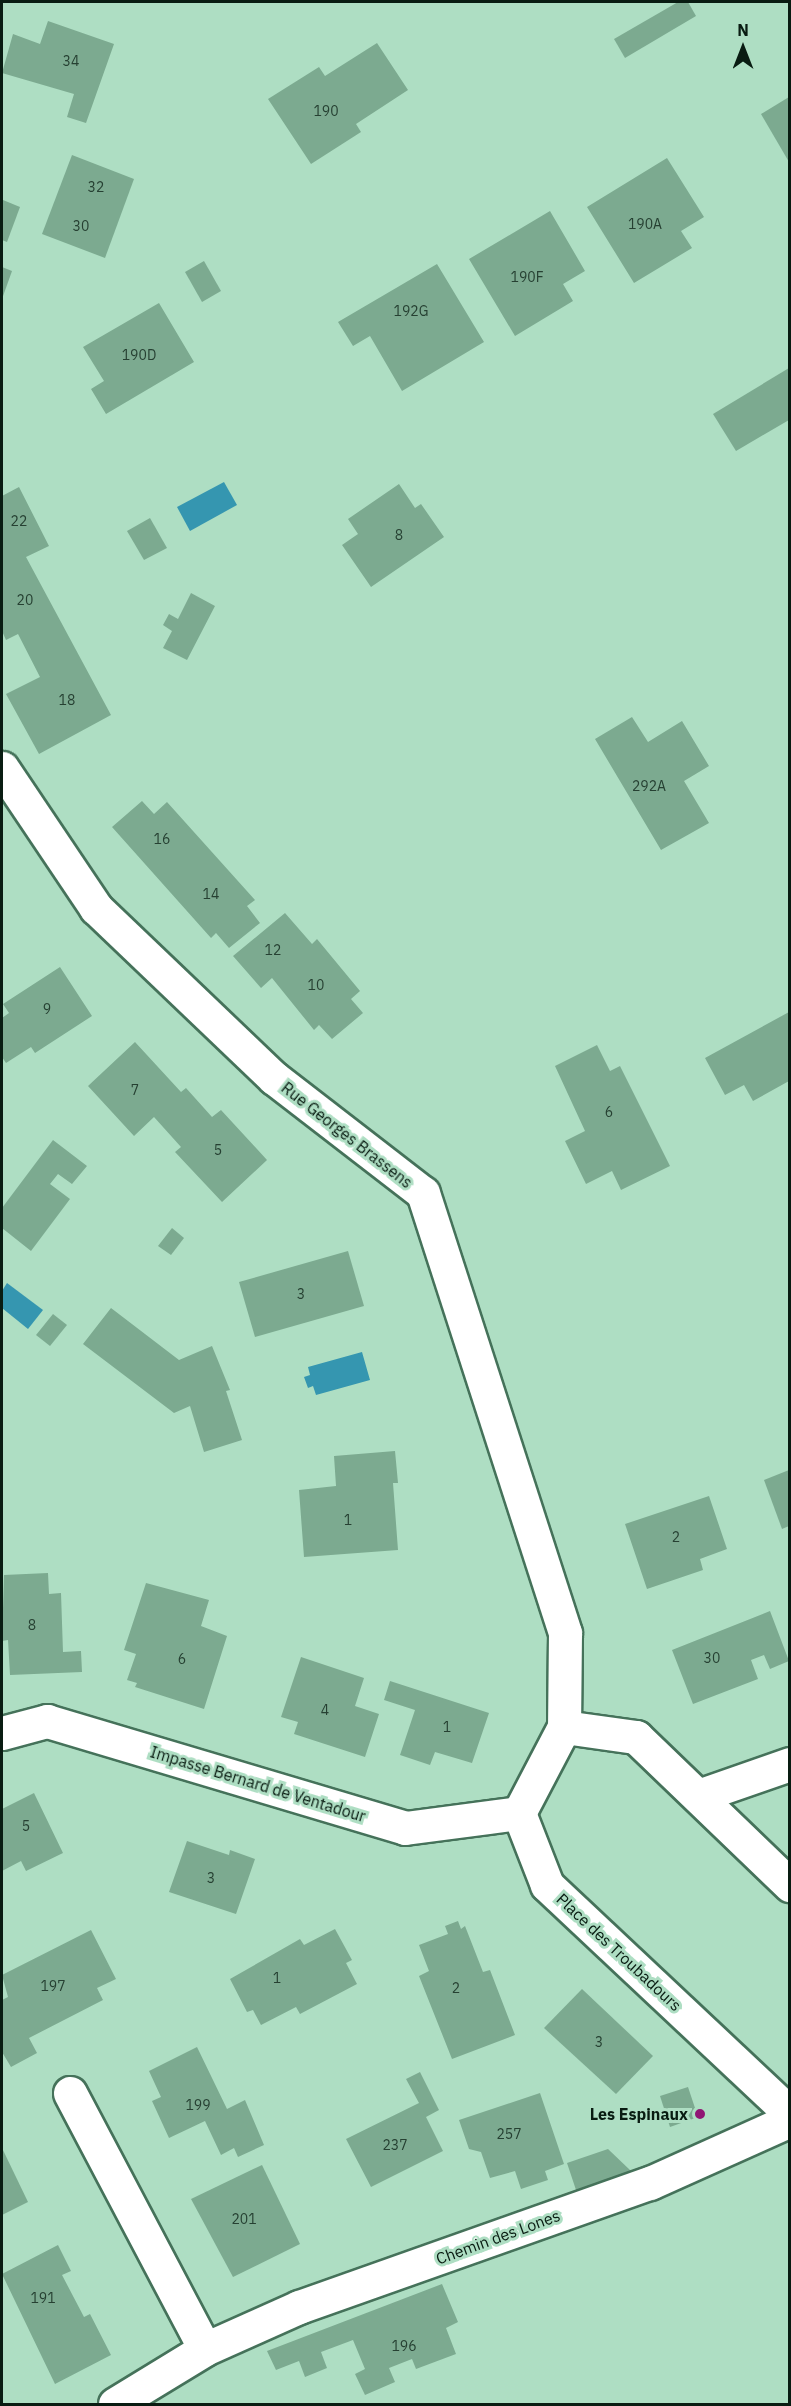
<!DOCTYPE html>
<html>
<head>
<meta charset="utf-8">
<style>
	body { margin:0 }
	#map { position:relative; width:791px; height:2406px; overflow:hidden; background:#aedec3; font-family:"IBM Plex Sans",sans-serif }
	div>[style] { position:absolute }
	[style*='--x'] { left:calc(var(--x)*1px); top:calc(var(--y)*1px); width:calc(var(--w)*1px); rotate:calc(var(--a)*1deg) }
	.water>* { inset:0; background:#3596b0 }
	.building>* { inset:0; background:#7caa90 }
	.roads { filter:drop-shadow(2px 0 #45725a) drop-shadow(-2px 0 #45725a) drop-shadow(0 2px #45725a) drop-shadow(0 -2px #45725a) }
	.minor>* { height:33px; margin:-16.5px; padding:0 16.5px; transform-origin:16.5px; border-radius:16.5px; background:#fff }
	.dots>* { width:16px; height:16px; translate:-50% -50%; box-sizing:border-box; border:3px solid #aedec3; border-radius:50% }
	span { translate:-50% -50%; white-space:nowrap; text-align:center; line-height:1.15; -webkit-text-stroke:6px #aedec3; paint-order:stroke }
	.number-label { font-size:14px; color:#264032 }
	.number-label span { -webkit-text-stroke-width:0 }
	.street-label { font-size:16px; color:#091c12 }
	.poi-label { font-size:16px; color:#091c12; font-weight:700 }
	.right { translate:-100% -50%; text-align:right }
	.frame { position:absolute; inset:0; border:3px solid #091c12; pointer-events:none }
	.north { position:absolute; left:713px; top:18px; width:60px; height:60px; -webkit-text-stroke:4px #aedec3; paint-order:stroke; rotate:0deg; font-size:16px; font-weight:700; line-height:24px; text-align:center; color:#091c12 }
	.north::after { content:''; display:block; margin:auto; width:21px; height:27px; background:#091c12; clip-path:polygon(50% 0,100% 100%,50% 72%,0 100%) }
</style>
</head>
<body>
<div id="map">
	<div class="water">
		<div style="clip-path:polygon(224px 482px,237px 505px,190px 531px,177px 507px)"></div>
		<div style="clip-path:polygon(7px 1283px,43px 1310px,28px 1329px,2px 1308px,2px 1291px)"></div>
		<div style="clip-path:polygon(362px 1352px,370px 1380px,316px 1395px,313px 1386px,308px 1388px,304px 1377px,310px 1375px,308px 1367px)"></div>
	</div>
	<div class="building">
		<div style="clip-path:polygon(678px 2px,688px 2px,696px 16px,625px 58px,614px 39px)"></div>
		<div style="clip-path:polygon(48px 21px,114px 44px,86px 123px,67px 117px,74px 94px,2px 73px,13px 34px,40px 44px)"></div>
		<div style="clip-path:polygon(377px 43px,408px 90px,356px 124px,361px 132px,311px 164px,268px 99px,319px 67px,325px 76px)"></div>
		<div style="clip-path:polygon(789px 97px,789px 162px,761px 114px)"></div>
		<div style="clip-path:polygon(72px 155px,134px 179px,105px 258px,42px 234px)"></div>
		<div style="clip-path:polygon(667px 158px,704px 217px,681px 231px,692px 248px,634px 283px,587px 207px)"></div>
		<div style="clip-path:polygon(3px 200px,20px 207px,7px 242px,2px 240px)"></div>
		<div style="clip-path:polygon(550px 211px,585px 271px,563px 284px,573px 301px,515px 336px,469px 259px)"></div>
		<div style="clip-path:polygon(204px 261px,221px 291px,202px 302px,185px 272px)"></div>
		<div style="clip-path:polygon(437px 264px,484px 342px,402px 391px,370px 336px,353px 346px,338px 322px)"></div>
		<div style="clip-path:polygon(2px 267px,12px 271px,2px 299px)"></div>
		<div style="clip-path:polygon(159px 303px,194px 362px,106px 414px,91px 389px,104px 381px,83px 347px)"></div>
		<div style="clip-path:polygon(789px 368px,789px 420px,736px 451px,713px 414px)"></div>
		<div style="clip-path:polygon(399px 484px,415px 508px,421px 504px,444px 537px,371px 587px,342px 545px,358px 534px,348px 519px)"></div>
		<div style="clip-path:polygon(19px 487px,49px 546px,26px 557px,111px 715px,39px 754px,6px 694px,40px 677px,18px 634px,6px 640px,2px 631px,2px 496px)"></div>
		<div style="clip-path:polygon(150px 518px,167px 548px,144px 560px,127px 531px)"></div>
		<div style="clip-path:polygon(191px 593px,215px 606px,187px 660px,163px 648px,172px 631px,163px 625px,169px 614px,178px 619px)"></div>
		<div style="clip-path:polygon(632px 717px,648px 742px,682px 721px,709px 766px,684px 781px,709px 823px,661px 850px,595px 739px)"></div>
		<div style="clip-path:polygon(142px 801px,154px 814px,167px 802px,255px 900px,247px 906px,260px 923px,229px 948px,216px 933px,211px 938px,112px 827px)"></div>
		<div style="clip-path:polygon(285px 913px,312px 944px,317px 939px,360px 991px,351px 999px,363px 1013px,332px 1039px,319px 1025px,314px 1030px,272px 978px,261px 988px,233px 956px)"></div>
		<div style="clip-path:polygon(60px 967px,92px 1016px,35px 1053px,31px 1047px,6px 1063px,2px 1057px,2px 1018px,9px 1013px,3px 1004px)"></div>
		<div style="clip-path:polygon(789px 1012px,789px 1081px,753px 1101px,744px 1085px,725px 1095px,705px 1058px)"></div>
		<div style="clip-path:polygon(135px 1042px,181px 1092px,186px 1088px,212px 1117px,221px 1110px,267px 1160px,222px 1202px,175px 1152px,181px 1147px,154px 1117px,134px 1136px,88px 1086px)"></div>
		<div style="clip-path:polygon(597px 1045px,610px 1071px,620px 1066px,670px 1166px,621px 1190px,612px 1171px,586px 1184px,565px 1141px,585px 1131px,555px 1066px)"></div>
		<div style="clip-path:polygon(53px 1140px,87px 1166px,72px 1184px,58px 1174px,50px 1184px,70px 1199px,31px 1251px,2px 1228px,2px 1208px)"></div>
		<div style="clip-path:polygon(172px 1228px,184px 1238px,171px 1255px,158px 1246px)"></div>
		<div style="clip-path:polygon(348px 1251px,364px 1306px,255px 1337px,239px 1282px)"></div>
		<div style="clip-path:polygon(111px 1308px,179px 1360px,212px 1346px,230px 1390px,226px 1391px,242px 1440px,204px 1452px,190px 1406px,174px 1413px,83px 1344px)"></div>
		<div style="clip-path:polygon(53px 1314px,67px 1325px,50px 1346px,36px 1335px)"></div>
		<div style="clip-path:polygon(395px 1451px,398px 1483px,393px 1483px,398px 1550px,304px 1557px,299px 1490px,336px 1486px,334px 1456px)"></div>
		<div style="clip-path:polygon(789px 1470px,789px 1526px,782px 1529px,764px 1480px)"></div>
		<div style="clip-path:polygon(709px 1496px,727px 1549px,700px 1559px,703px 1570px,647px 1589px,625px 1524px)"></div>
		<div style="clip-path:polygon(48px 1573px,49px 1594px,61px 1593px,63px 1652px,81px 1651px,82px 1672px,10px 1675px,8px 1640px,2px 1641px,4px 1575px)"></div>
		<div style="clip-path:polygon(146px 1583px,209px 1600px,201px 1626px,227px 1636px,204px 1709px,135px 1687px,137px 1683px,127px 1680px,136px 1654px,124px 1650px)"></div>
		<div style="clip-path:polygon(770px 1611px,789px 1661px,770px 1669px,764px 1655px,751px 1660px,758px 1679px,693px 1704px,672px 1650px)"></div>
		<div style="clip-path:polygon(301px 1657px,364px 1678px,355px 1706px,379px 1714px,365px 1757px,294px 1734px,298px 1722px,281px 1717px)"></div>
		<div style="clip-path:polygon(390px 1681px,489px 1713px,472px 1763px,435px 1752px,430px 1765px,400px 1755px,415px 1710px,384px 1700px)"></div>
		<div style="clip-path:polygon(34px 1793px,63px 1853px,26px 1871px,21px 1861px,2px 1871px,2px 1809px)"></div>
		<div style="clip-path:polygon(187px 1841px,229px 1855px,230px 1850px,255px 1859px,236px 1914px,169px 1892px)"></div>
		<div style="clip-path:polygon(458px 1921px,461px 1929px,465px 1926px,483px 1972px,490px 1970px,515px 2035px,452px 2059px,419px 1976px,429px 1971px,419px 1945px,448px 1934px,445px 1926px)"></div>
		<div style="clip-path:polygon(335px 1929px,352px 1960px,346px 1963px,357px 1984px,300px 2014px,296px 2007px,261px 2025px,253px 2010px,247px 2012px,230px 1979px,300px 1939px,304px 1945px)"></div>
		<div style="clip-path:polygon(91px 1930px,116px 1979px,97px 1988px,103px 2000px,29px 2038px,37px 2053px,11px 2067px,2px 2052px,2px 2000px,8px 1997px,2px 1975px)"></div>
		<div style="clip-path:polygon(582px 1989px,653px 2056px,616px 2094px,544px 2028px)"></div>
		<div style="clip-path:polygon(197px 2047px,227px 2109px,245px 2100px,264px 2145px,238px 2157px,234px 2148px,221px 2155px,205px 2121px,169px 2138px,152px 2101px,161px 2097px,149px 2071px)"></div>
		<div style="clip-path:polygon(420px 2072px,439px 2110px,426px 2117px,443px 2151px,371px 2187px,346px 2139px,419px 2103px,406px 2079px)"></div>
		<div style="clip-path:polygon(688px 2087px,698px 2117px,670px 2127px,660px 2096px)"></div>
		<div style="clip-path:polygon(540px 2093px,564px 2164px,545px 2171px,548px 2180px,521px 2189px,515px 2171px,490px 2178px,481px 2152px,469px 2149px,459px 2120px)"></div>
		<div style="clip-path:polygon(2px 2148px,28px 2202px,2px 2215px)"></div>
		<div style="clip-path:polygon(608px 2149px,631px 2171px,576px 2190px,567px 2163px)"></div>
		<div style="clip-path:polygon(262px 2165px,300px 2244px,233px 2277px,191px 2199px)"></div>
		<div style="clip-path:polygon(58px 2245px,71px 2271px,62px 2275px,84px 2317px,90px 2314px,111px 2355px,55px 2384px,2px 2274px)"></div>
		<div style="clip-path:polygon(442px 2284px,458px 2322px,446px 2328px,456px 2354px,416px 2369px,412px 2359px,389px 2368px,395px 2382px,365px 2395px,355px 2374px,365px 2369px,353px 2340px,321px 2352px,327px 2368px,305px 2377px,299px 2361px,276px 2370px,267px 2351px)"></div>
	</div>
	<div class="roads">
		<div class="minor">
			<div style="--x:2;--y:768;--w:169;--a:56.1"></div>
			<div style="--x:96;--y:908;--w:246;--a:43.7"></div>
			<div style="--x:274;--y:1078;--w:188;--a:37.7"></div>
			<div style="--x:423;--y:1193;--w:462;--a:72.1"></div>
			<div style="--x:565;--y:1633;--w:94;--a:90.6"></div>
			<div style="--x:564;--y:1727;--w:97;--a:117.6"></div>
			<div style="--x:519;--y:1813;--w:77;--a:68.7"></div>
			<div style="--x:547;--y:1885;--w:333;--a:43.2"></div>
			<div style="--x:564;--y:1727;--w:73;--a:7.9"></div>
			<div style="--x:636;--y:1737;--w:214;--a:43.9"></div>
			<div style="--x:2;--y:1733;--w:47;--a:-14.9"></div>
			<div style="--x:47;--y:1721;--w:374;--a:16.6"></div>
			<div style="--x:405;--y:1828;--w:115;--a:-7.5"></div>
			<div style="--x:698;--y:1796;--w:97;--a:-19.2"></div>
			<div style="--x:70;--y:2093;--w:289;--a:62.2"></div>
			<div style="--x:115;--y:2404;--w:105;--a:-31.4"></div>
			<div style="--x:205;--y:2349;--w:103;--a:-24.1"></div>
			<div style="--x:299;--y:2307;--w:372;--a:-19.5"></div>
			<div style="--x:650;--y:2183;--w:154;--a:-24.2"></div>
		</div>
	</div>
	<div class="dots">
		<div style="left:700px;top:2114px;background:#901674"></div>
	</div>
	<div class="number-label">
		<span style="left:71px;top:61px">34</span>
		<span style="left:326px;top:111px">190</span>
		<span style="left:96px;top:187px">32</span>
		<span style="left:645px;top:224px">190A</span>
		<span style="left:81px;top:226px">30</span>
		<span style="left:527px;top:277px">190F</span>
		<span style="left:411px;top:311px">192G</span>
		<span style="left:139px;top:355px">190D</span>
		<span style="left:19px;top:521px">22</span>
		<span style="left:399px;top:535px">8</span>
		<span style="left:25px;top:600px">20</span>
		<span style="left:67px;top:700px">18</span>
		<span style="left:649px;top:786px">292A</span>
		<span style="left:162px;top:839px">16</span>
		<span style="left:211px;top:894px">14</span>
		<span style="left:273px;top:950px">12</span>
		<span style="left:316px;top:985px">10</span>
		<span style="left:47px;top:1009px">9</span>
		<span style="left:135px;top:1090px">7</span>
		<span style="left:609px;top:1112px">6</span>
		<span style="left:218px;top:1150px">5</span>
		<span style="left:301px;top:1294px">3</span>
		<span style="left:348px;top:1520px">1</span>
		<span style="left:676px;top:1537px">2</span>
		<span style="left:32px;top:1625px">8</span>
		<span style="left:712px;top:1658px">30</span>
		<span style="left:182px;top:1659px">6</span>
		<span style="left:325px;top:1710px">4</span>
		<span style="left:447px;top:1727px">1</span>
		<span style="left:26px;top:1826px">5</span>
		<span style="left:211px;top:1878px">3</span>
		<span style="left:277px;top:1978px">1</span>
		<span style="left:53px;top:1986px">197</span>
		<span style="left:456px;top:1988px">2</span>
		<span style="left:599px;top:2042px">3</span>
		<span style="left:198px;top:2105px">199</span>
		<span style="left:509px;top:2134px">257</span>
		<span style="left:395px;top:2145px">237</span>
		<span style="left:244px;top:2219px">201</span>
		<span style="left:43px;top:2298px">191</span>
		<span style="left:404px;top:2346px">196</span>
	</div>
	<div class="street-label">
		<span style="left:347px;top:1135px;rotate:38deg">Rue Georges Brassens</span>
		<span style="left:258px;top:1784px;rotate:17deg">Impasse Bernard de Ventadour</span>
		<span style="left:619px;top:1952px;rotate:43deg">Place des Troubadours</span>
		<span style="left:498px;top:2237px;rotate:-20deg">Chemin des Lones</span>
	</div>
	<div class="poi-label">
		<span class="right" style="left:688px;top:2114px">Les Espinaux</span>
	</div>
	<div class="frame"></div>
	<div class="north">N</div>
</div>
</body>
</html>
